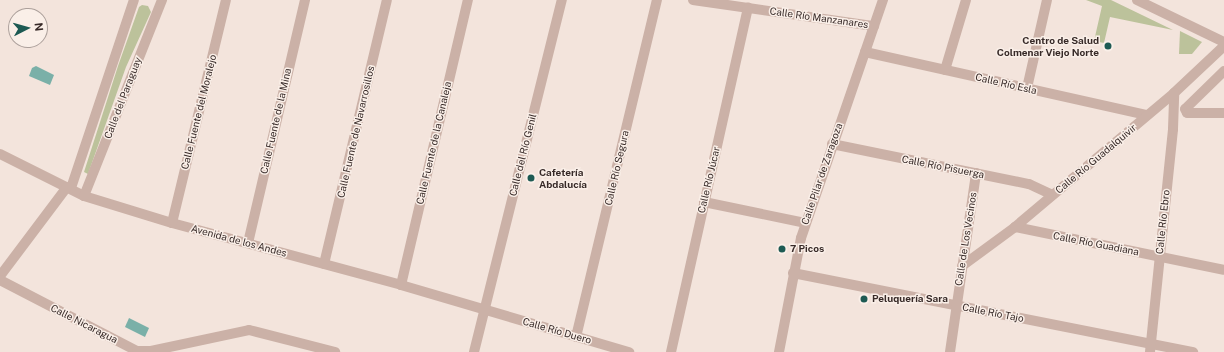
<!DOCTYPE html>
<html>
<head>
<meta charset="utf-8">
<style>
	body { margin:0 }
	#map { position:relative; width:1224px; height:352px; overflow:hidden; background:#f3e4dc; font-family:"Public Sans",sans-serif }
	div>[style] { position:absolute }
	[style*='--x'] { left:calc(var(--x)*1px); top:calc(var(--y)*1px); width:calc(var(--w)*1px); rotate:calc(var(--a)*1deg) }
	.green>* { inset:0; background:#bcc29b }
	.water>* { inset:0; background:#7ab0a8 }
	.minor>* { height:10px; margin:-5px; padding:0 5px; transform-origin:5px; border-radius:5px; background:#cbb1a7 }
	.dots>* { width:11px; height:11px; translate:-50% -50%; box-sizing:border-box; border:2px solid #faefe8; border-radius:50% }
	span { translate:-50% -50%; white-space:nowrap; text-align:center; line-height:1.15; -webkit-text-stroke:3px #faefe8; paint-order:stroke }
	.street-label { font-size:10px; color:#372a28 }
	.poi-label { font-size:10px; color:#372a28; font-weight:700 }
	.right { translate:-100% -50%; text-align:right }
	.left { translate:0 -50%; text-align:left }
	.north { position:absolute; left:8px; top:8px; width:40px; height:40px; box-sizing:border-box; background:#faefe8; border:1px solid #aca09b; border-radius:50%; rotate:84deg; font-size:11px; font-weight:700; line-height:16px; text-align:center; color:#372a28 }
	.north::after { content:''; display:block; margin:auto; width:14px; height:18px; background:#1d5a53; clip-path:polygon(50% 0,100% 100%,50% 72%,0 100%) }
</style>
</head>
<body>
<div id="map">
	<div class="green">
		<div style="clip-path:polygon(1086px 0,1111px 0,1173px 30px,1110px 17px,1104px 43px,1094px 41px,1102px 6px)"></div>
		<div style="clip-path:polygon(142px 5px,148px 6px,151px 12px,126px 67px,88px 174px,84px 172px,118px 66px,139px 7px)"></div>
		<div style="clip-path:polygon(1180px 31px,1202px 42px,1192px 54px,1179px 54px)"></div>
	</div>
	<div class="water">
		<div style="clip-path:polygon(36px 66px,54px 75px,50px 85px,29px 76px,32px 68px)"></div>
		<div style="clip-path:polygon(129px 318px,149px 328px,145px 337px,125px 327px)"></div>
	</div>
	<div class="minor">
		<div style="--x:693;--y:0;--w:183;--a:8.2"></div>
		<div style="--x:1137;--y:0;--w:97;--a:25.8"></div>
		<div style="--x:865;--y:52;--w:289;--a:12.6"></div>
		<div style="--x:945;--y:70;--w:73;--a:-73.3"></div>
		<div style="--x:1224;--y:71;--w:54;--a:135.7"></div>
		<div style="--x:1185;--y:109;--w:4;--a:63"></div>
		<div style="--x:1187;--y:113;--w:37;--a:0"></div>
		<div style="--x:1027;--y:88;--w:90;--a:-77.2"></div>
		<div style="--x:832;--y:144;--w:201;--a:11.5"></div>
		<div style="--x:1029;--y:184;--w:26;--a:25"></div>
		<div style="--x:0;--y:154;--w:94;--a:26.6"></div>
		<div style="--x:84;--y:196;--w:92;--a:17.1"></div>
		<div style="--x:172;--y:223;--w:237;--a:15.1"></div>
		<div style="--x:401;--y:285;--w:238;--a:16.4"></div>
		<div style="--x:71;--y:188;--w:198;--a:-71.5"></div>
		<div style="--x:84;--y:196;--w:211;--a:-68.3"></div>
		<div style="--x:704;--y:202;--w:103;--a:11.7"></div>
		<div style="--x:172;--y:223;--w:229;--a:-76.4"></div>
		<div style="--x:1015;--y:227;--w:213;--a:11.6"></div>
		<div style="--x:248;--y:243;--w:250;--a:-76.8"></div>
		<div style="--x:324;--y:264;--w:271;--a:-76.6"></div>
		<div style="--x:962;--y:266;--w:66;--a:-36.3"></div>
		<div style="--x:1015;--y:227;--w:208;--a:-40.1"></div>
		<div style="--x:1174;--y:93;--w:69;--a:-43.2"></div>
		<div style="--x:793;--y:273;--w:408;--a:11.2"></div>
		<div style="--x:0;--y:276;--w:111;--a:-53"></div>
		<div style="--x:0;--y:280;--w:154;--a:27.4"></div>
		<div style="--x:137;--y:351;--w:14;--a:0"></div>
		<div style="--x:151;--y:351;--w:100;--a:-12.1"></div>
		<div style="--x:249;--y:330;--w:89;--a:14.3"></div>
		<div style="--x:401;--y:285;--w:293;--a:-76.8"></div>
		<div style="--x:576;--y:337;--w:347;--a:-76.5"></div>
		<div style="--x:474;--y:352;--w:363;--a:-76"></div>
		<div style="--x:671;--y:352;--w:353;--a:-77.4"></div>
		<div style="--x:779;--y:352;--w:116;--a:-79.1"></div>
		<div style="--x:801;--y:238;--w:252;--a:-71"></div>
		<div style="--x:950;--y:352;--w:181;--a:-81.7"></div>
		<div style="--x:1150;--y:352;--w:224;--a:-84.1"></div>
		<div style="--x:1173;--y:129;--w:36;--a:-88"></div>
	</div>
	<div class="dots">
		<div style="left:1108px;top:46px;background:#1d5a53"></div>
		<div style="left:531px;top:178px;background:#1d5a53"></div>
		<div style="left:782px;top:249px;background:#1d5a53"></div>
		<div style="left:864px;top:299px;background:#1d5a53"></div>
	</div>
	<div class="street-label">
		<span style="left:819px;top:18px;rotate:8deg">Calle Río Manzanares</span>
		<span style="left:1006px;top:84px;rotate:13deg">Calle Río Esla</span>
		<span style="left:123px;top:98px;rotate:-69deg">Calle del Paraguay</span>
		<span style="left:199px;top:112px;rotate:-76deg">Calle Fuente del Moralejo</span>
		<span style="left:276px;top:121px;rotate:-77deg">Calle Fuente de la Mina</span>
		<span style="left:356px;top:132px;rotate:-77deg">Calle Fuente de Navarrosillos</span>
		<span style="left:434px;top:143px;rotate:-77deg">Calle Fuente de la Canaleja</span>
		<span style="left:523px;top:155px;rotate:-76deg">Calle del Río Genil</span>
		<span style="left:1096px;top:159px;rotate:-40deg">Calle Río Guadalquivir</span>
		<span style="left:943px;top:167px;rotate:11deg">Calle Río Pisuerga</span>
		<span style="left:617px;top:168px;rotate:-77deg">Calle Río Segura</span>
		<span style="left:822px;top:174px;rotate:-71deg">Calle Pilar de Zaragoza</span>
		<span style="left:709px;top:180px;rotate:-77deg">Calle Río Júcar</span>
		<span style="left:1163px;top:222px;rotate:-84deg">Calle Río Ebro</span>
		<span style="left:966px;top:239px;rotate:-81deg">Calle de Los Vecinos</span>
		<span style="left:239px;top:241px;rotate:15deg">Avenida de los Andes</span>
		<span style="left:1096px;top:244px;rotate:11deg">Calle Río Guadiana</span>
		<span style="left:993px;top:313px;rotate:11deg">Calle Río Tajo</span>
		<span style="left:84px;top:324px;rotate:27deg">Calle Nicaragua</span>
		<span style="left:557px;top:331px;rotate:16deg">Calle Río Duero</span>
	</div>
	<div class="poi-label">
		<span class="right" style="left:1099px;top:46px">Centro de Salud<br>Colmenar Viejo Norte</span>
		<span class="left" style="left:539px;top:178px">Cafetería<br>Abdalucía</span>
		<span class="left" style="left:790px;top:249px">7 Picos</span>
		<span class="left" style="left:872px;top:299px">Peluquería Sara</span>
	</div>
	<div class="north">N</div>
</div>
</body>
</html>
